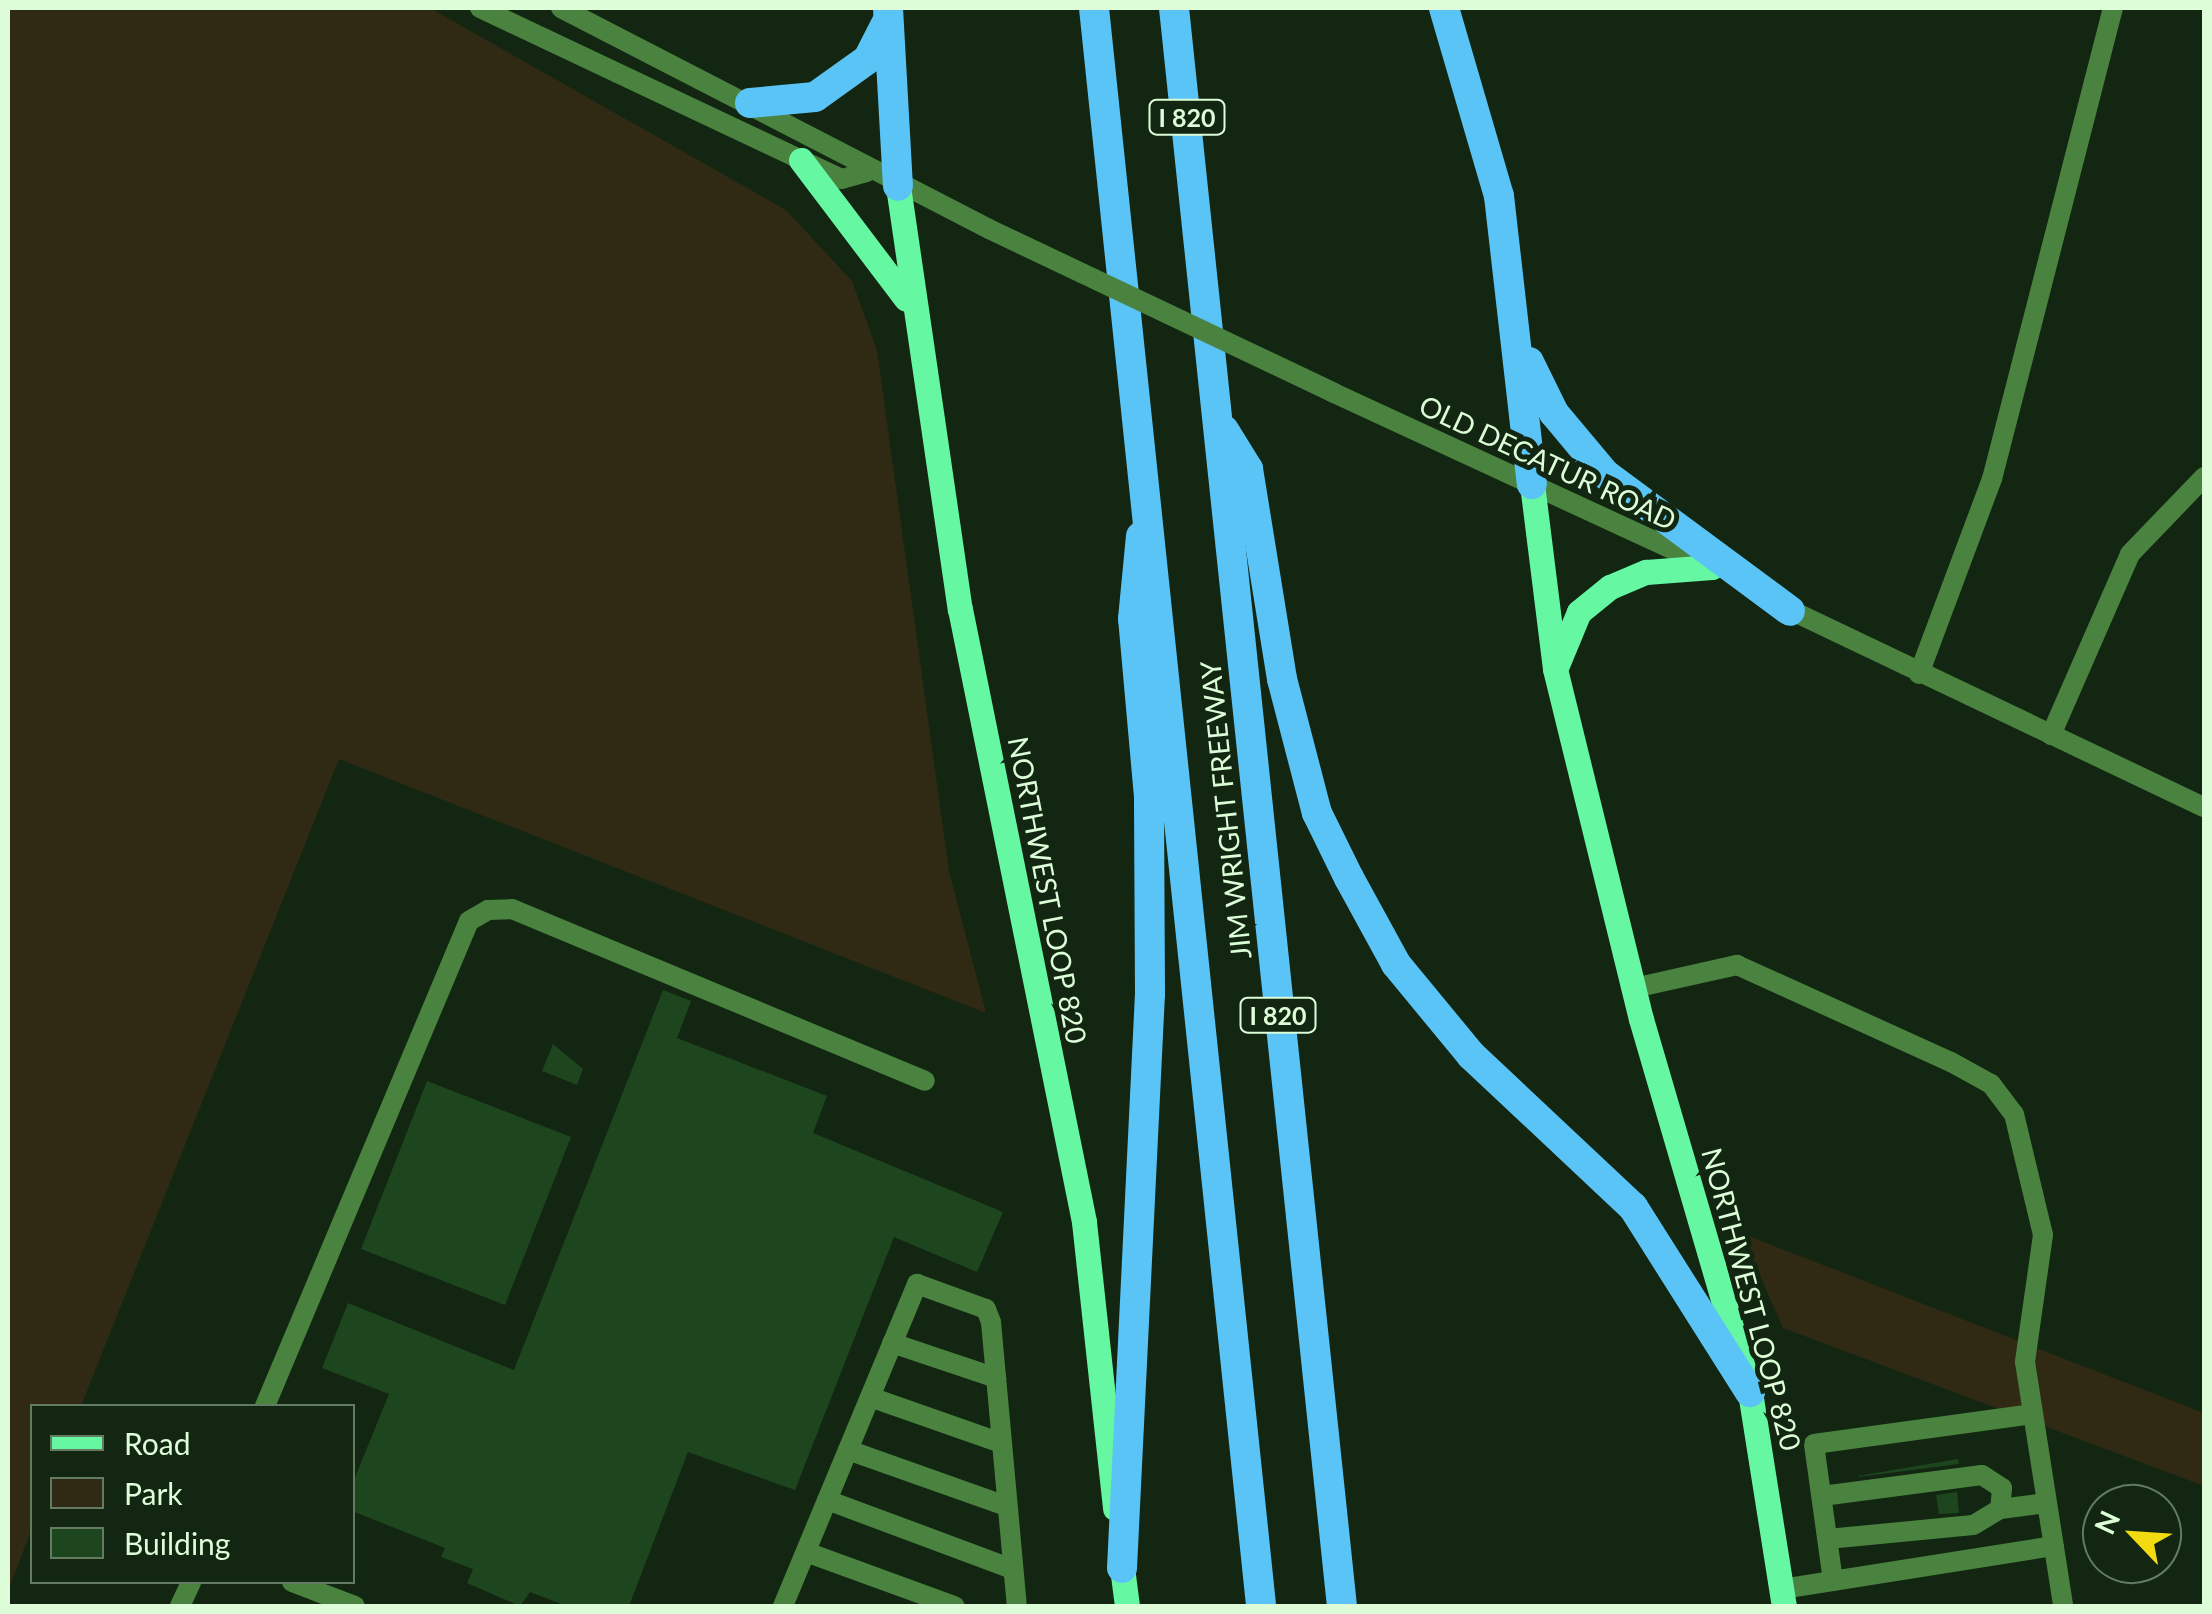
<!DOCTYPE html>
<html>
<head>
<meta charset="utf-8">
<style>
	body { margin:0 }
	#map { position:relative; width:2212px; height:1614px; overflow:hidden; background:#122611; font-family:Lato,sans-serif }
	div>[style] { position:absolute }
	[style*='--x'] { left:calc(var(--x)*1px); top:calc(var(--y)*1px); width:calc(var(--w)*1px); rotate:calc(var(--a)*1deg) }
	.green>* { inset:0; background:#302a14 }
	.building>* { inset:0; background:#1e461e }
	.minor>* { height:20px; margin:-10px; padding:0 10px; transform-origin:10px; border-radius:10px; background:#4a833f }
	.major>* { height:25px; margin:-12.5px; padding:0 12.5px; transform-origin:12.5px; border-radius:12.5px; background:#66f7a3 }
	.highway>* { height:30px; margin:-15px; padding:0 15px; transform-origin:15px; border-radius:15px; background:#5ac4f6 }
	.minor-bridge>* { height:20px; margin:-10px; padding:0 10px; transform-origin:10px; border-radius:10px; background:#4a833f }
	span { translate:-50% -50%; white-space:nowrap; text-align:center; line-height:1.15; -webkit-text-stroke:10px #122611; paint-order:stroke }
	.shield-label span { padding:2px 8px; background:#122611; border:2px solid; border-radius:8px; -webkit-text-stroke-width:0 }
	.shield-label { font-size:25px; color:#dcfdd8; font-weight:700 }
	.street-label { font-size:28px; color:#dcfdd8 }
	.frame { position:absolute; inset:0; border:10px solid #dcfdd8; pointer-events:none }
	.legend { position:absolute; left:30px; top:1404px; width:325px; height:180px; box-sizing:border-box; background:#122611; border:2px solid #637c61; margin:0; padding:12px 18px; list-style:none; font-size:30px; color:#dcfdd8 }
	.legend li { display:flex; align-items:center; gap:20px; height:50px }
	.legend b { width:50px; border:2px solid #637c61 }
	.north { position:absolute; left:2082px; top:1484px; width:100px; height:100px; box-sizing:border-box; background:#122611; border:2px solid #637c61; border-radius:50%; rotate:295deg; font-size:28px; font-weight:700; line-height:40px; text-align:center; color:#dcfdd8 }
	.north::after { content:''; display:block; margin:auto; width:35px; height:45px; background:#f2db10; clip-path:polygon(50% 0,100% 100%,50% 72%,0 100%) }
</style>
</head>
<body>
<div id="map">
	<div class="green">
		<div style="clip-path:polygon(8px 8px,430px 8px,786px 210px,852px 281px,877px 350px,949px 871px,986px 1013px,339px 759px,81px 1406px,32px 1406px,32px 1528px,8px 1591px)"></div>
		<div style="clip-path:polygon(1741px 1233px,2204px 1413px,2204px 1486px,1783px 1328px)"></div>
	</div>
	<div class="building">
		<div style="clip-path:polygon(663px 990px,691px 1001px,677px 1038px,827px 1096px,813px 1133px,1003px 1212px,977px 1272px,894px 1237px,795px 1490px,688px 1452px,629px 1606px,567px 1606px,530px 1592px,520px 1606px,467px 1583px,473px 1569px,441px 1557px,445px 1548px,352px 1511px,352px 1485px,389px 1394px,322px 1368px,348px 1303px,514px 1370px)"></div>
		<div style="clip-path:polygon(553px 1044px,583px 1069px,577px 1085px,542px 1071px)"></div>
		<div style="clip-path:polygon(427px 1081px,571px 1137px,505px 1305px,361px 1249px)"></div>
		<div style="clip-path:polygon(1958px 1459px,1959px 1464px,1858px 1477px,1858px 1476px)"></div>
		<div style="clip-path:polygon(1957px 1492px,1959px 1513px,1939px 1514px,1936px 1495px)"></div>
	</div>
	<div class="minor">
		<div style="--x:480;--y:8;--w:400;--a:25.3"></div>
		<div style="--x:842;--y:179;--w:26;--a:-16"></div>
		<div style="--x:561;--y:8;--w:482;--a:27.3"></div>
		<div style="--x:1334;--y:393;--w:417;--a:24.8"></div>
		<div style="--x:1782;--y:606;--w:467;--a:25.5"></div>
		<div style="--x:1919;--y:674;--w:208;--a:-69.5"></div>
		<div style="--x:1992;--y:479;--w:486;--a:-75.6"></div>
		<div style="--x:2051;--y:735;--w:197;--a:-66.4"></div>
		<div style="--x:2130;--y:554;--w:107;--a:-46.1"></div>
		<div style="--x:1634;--y:988;--w:106;--a:-12.6"></div>
		<div style="--x:1737;--y:965;--w:235;--a:24.4"></div>
		<div style="--x:1951;--y:1062;--w:46;--a:28.8"></div>
		<div style="--x:1991;--y:1084;--w:38;--a:53"></div>
		<div style="--x:2014;--y:1114;--w:124;--a:76.5"></div>
		<div style="--x:2043;--y:1235;--w:128;--a:98.1"></div>
		<div style="--x:2025;--y:1362;--w:247;--a:81.1"></div>
		<div style="--x:892;--y:1343;--w:110;--a:18.6"></div>
		<div style="--x:870;--y:1397;--w:139;--a:19.3"></div>
		<div style="--x:265;--y:1406;--w:526;--a:-67.19"></div>
		<div style="--x:469;--y:921;--w:22;--a:-30"></div>
		<div style="--x:488;--y:910;--w:24;--a:-2"></div>
		<div style="--x:512;--y:909;--w:447;--a:22.6"></div>
		<div style="--x:848;--y:1450;--w:168;--a:19.5"></div>
		<div style="--x:1822;--y:1496;--w:161;--a:-7.5"></div>
		<div style="--x:1982;--y:1475;--w:24;--a:33"></div>
		<div style="--x:2002;--y:1488;--w:21;--a:95"></div>
		<div style="--x:2000;--y:1509;--w:31;--a:149"></div>
		<div style="--x:1973;--y:1525;--w:146;--a:174.5"></div>
		<div style="--x:827;--y:1500;--w:198;--a:20.4"></div>
		<div style="--x:2000;--y:1509;--w:47;--a:-7.3"></div>
		<div style="--x:806;--y:1552;--w:158;--a:20"></div>
		<div style="--x:1833;--y:1581;--w:138;--a:-97.9"></div>
		<div style="--x:1814;--y:1444;--w:221;--a:-7.8"></div>
		<div style="--x:292;--y:1582;--w:67;--a:20.9"></div>
		<div style="--x:1782;--y:1589;--w:275;--a:-9"></div>
		<div style="--x:180;--y:1606;--w:26;--a:-65"></div>
		<div style="--x:783;--y:1606;--w:349;--a:-67.4"></div>
		<div style="--x:917;--y:1284;--w:73;--a:19.9"></div>
		<div style="--x:986;--y:1309;--w:14;--a:69"></div>
		<div style="--x:991;--y:1322;--w:285;--a:84.8"></div>
	</div>
	<div class="major">
		<div style="--x:801;--y:160;--w:174;--a:52.9"></div>
		<div style="--x:898;--y:186;--w:428;--a:81.7"></div>
		<div style="--x:960;--y:609;--w:625;--a:78.56"></div>
		<div style="--x:1084;--y:1222;--w:288;--a:83.8"></div>
		<div style="--x:1532;--y:484;--w:186;--a:82.9"></div>
		<div style="--x:1555;--y:669;--w:360;--a:76.2"></div>
		<div style="--x:1641;--y:1019;--w:389;--a:73.7"></div>
		<div style="--x:1750;--y:1392;--w:217;--a:81"></div>
		<div style="--x:1557;--y:665;--w:57;--a:-67.5"></div>
		<div style="--x:1579;--y:612;--w:40;--a:-39"></div>
		<div style="--x:1610;--y:587;--w:39;--a:-23"></div>
		<div style="--x:1646;--y:572;--w:66;--a:-4.3"></div>
		<div style="--x:1120;--y:1552;--w:54;--a:82.6"></div>
	</div>
	<div class="highway">
		<div style="--x:888;--y:8;--w:178;--a:86.8"></div>
		<div style="--x:1094;--y:8;--w:1607;--a:84.03"></div>
		<div style="--x:1174;--y:8;--w:1607;--a:84"></div>
		<div style="--x:1444;--y:8;--w:196;--a:73.7"></div>
		<div style="--x:1499;--y:196;--w:290;--a:83.5"></div>
		<div style="--x:750;--y:103;--w:65;--a:-5.3"></div>
		<div style="--x:815;--y:97;--w:65;--a:-35.6"></div>
		<div style="--x:868;--y:59;--w:39;--a:-63"></div>
		<div style="--x:1529;--y:362;--w:57;--a:63.9"></div>
		<div style="--x:1554;--y:413;--w:80;--a:50.1"></div>
		<div style="--x:1605;--y:474;--w:230;--a:36.5"></div>
		<div style="--x:1224;--y:430;--w:46;--a:58.4"></div>
		<div style="--x:1248;--y:469;--w:213;--a:80.8"></div>
		<div style="--x:1282;--y:679;--w:138;--a:75.4"></div>
		<div style="--x:1317;--y:813;--w:72;--a:63.8"></div>
		<div style="--x:1349;--y:878;--w:98;--a:61.3"></div>
		<div style="--x:1396;--y:964;--w:118;--a:50.5"></div>
		<div style="--x:1471;--y:1055;--w:222;--a:43.2"></div>
		<div style="--x:1633;--y:1207;--w:219;--a:57.7"></div>
		<div style="--x:1122;--y:1568;--w:575;--a:-87.21"></div>
		<div style="--x:1150;--y:994;--w:197;--a:-90.3"></div>
		<div style="--x:1149;--y:797;--w:179;--a:-95.1"></div>
		<div style="--x:1133;--y:619;--w:83;--a:-84.5"></div>
	</div>
	<div class="minor-bridge">
		<div style="--x:989;--y:229;--w:382;--a:25.4"></div>
	</div>
	<div class="shield-label">
		<span style="left:1187px;top:117px">I 820</span>
		<span style="left:1278px;top:1015px">I 820</span>
	</div>
	<div class="street-label">
		<span style="left:1548px;top:462px;rotate:25deg">OLD DECATUR ROAD</span>
		<span style="left:1225px;top:810px;rotate:-96deg">JIM WRIGHT FREEWAY</span>
		<span style="left:1048px;top:890px;rotate:79deg">NORTHWEST LOOP 820</span>
		<span style="left:1752px;top:1299px;rotate:75deg">NORTHWEST LOOP 820</span>
	</div>
	<div class="frame"></div>
	<ul class="legend">
	<li><b style="height:12px;background:#66f7a3"></b>Road</li>
	<li><b style="height:28px;background:#302a14"></b>Park</li>
	<li><b style="height:28px;background:#1e461e"></b>Building</li>
	</ul>
	<div class="north">N</div>
</div>
</body>
</html>
